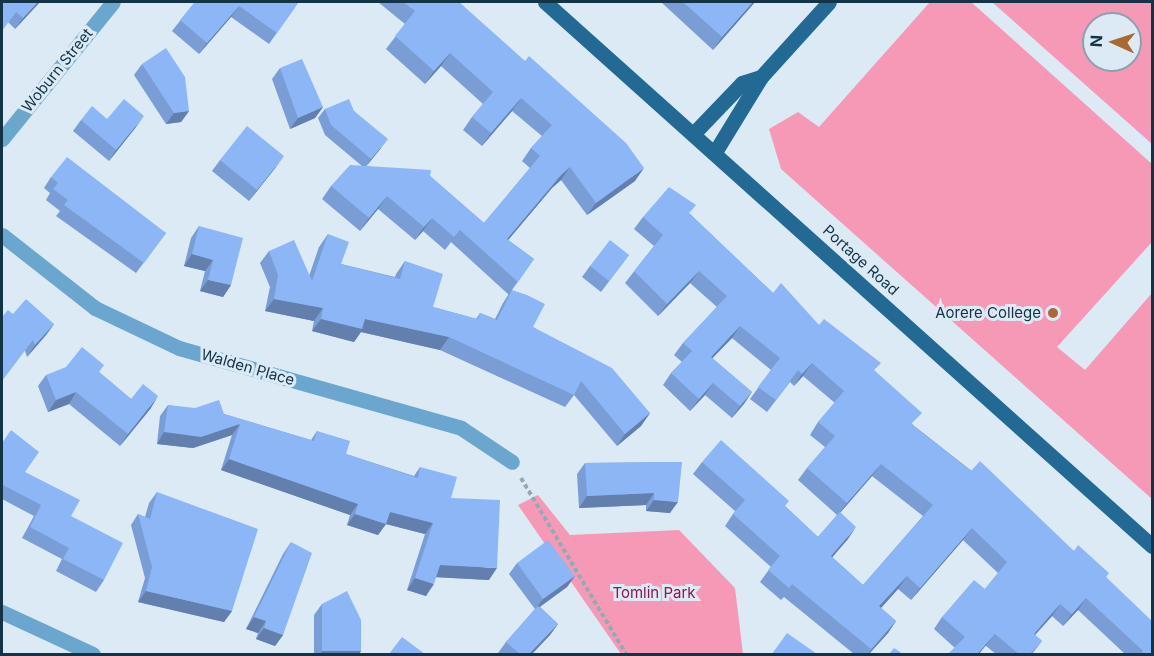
<!DOCTYPE html>
<html>
<head>
<meta charset="utf-8">
<style>
	body { margin:0 }
	#map { position:relative; width:1154px; height:656px; overflow:hidden; background:#dbeaf4; font-family:Inter,sans-serif }
	div>[style] { position:absolute }
	[style*='--x'] { left:calc(var(--x)*1px); top:calc(var(--y)*1px); width:calc(var(--w)*1px); rotate:calc(var(--a)*1deg) }
	.green>* { inset:0; background:#f699b7 }
	.path>* { height:4px; margin-top:-2px; transform-origin:0; background:repeating-linear-gradient(90deg,#94a9b6 0 4.5px,transparent 0 7.5px) }
	.minor>* { height:15px; margin:-7.5px; padding:0 7.5px; transform-origin:7.5px; border-radius:7.5px; background:#6ba6ce }
	.major>* { height:15px; margin:-7.5px; padding:0 7.5px; transform-origin:7.5px; border-radius:7.5px; background:#226a94 }
	.wall>* { inset:0; background:#799dd4 }
	.shaded-wall>* { inset:0; background:#637fad }
	.building>* { inset:0; background:#8db6f7 }
	.dots>* { width:16px; height:16px; translate:-50% -50%; box-sizing:border-box; border:3px solid #dbeaf4; border-radius:50% }
	span { translate:-50% -50%; white-space:nowrap; text-align:center; line-height:1.15; -webkit-text-stroke:6px #dbeaf4; paint-order:stroke }
	.street-label { font-size:15px; color:#133347 }
	.poi-label { font-size:15px; color:#133347 }
	.right { translate:-100% -50%; text-align:right }
	.park-label { font-size:15px; color:#8f164e }
	.frame { position:absolute; inset:0; border:3px solid #133347; pointer-events:none }
	.north { position:absolute; left:1082px; top:12px; width:60px; height:60px; box-sizing:border-box; background:#dbeaf4; border:2px solid #8ba1af; border-radius:50%; rotate:273deg; font-size:16px; font-weight:700; line-height:24px; text-align:center; color:#133347 }
	.north::after { content:''; display:block; margin:auto; width:21px; height:27px; background:#a96931; clip-path:polygon(50% 0,100% 100%,50% 72%,0 100%) }
</style>
</head>
<body>
<div id="map">
	<div class="green">
		<div style="clip-path:polygon(930px 2px,971px 2px,1152px 164px,1152px 242px,1057px 347px,1085px 370px,1152px 293px,1152px 499px,781px 169px,769px 129px,798px 112px,819px 127px)"></div>
		<div style="clip-path:polygon(evenodd,992px 2px,1152px 2px,1152px 144px,992px 2px,1094px 24px,1130px 24px,1130px 60px,1094px 60px,1094px 24px)"></div>
		<div style="clip-path:polygon(538px 495px,570px 535px,679px 530px,735px 588px,743px 654px,621px 654px,518px 505px)"></div>
	</div>
	<div class="path">
		<div style="--x:521;--y:478;--w:205;--a:59.2"></div>
	</div>
	<div class="minor">
		<div style="--x:2;--y:139;--w:176;--a:-51"></div>
		<div style="--x:2;--y:235;--w:118;--a:38.1"></div>
		<div style="--x:95;--y:308;--w:93;--a:25.5"></div>
		<div style="--x:179;--y:348;--w:293;--a:15.8"></div>
		<div style="--x:461;--y:428;--w:61;--a:33.7"></div>
		<div style="--x:2;--y:612;--w:100;--a:24.8"></div>
	</div>
	<div class="major">
		<div style="--x:545;--y:2;--w:815;--a:41.87"></div>
		<div style="--x:694;--y:133;--w:69;--a:-46.2"></div>
		<div style="--x:742;--y:83;--w:20;--a:-18"></div>
		<div style="--x:715;--y:152;--w:88;--a:-58.5"></div>
		<div style="--x:761;--y:77;--w:101;--a:-47.8"></div>
	</div>
	<div class="wall">
		<div style="clip-path:polygon(2px 2px,40px 2px,15px 29px,8px 22px)"></div>
		<div style="clip-path:polygon(195px 2px,298px 3px,269px 44px,231px 17px,199px 54px,172px 31px)"></div>
		<div style="clip-path:polygon(378px 2px,459px 2px,635px 181px,587px 215px,561px 180px,552px 188px,508px 240px,534px 259px,512px 290px,533px 327px,650px 413px,641px 426px,617px 446px,574px 395px,565px 407px,440px 350px,361px 332px,354px 342px,312px 331px,314px 321px,265px 311px,270px 287px,260px 263px,269px 251px,309px 276px,319px 247px,328px 234px,341px 264px,395px 277px,396px 274px,405px 261px,433px 307px,476px 319px,480px 313px,495px 319px,503px 303px,510px 292px,509px 295px,451px 242px,445px 250px,423px 231px,415px 240px,378px 209px,360px 231px,322px 199px,331px 186px,362px 166px,325px 135px,318px 118px,325px 109px,354px 111px,381px 148px,366px 166px,430px 176px,484px 223px,530px 168px,522px 161px,531px 148px,542px 136px,512px 111px,482px 146px,463px 130px,472px 117px,483px 104px,441px 66px,425px 84px,386px 49px,405px 24px)"></div>
		<div style="clip-path:polygon(661px 2px,755px 2px,713px 50px)"></div>
		<div style="clip-path:polygon(142px 64px,189px 111px,181px 122px,166px 124px,134px 75px)"></div>
		<div style="clip-path:polygon(280px 68px,323px 107px,315px 118px,290px 129px,272px 79px)"></div>
		<div style="clip-path:polygon(107px 119px,136px 127px,109px 161px,73px 131px,81px 120px)"></div>
		<div style="clip-path:polygon(220px 160px,276px 167px,249px 201px,212px 171px)"></div>
		<div style="clip-path:polygon(51px 177px,166px 233px,136px 273px,56px 216px,60px 211px,46px 200px,50px 193px,44px 188px)"></div>
		<div style="clip-path:polygon(evenodd,690px 214px,773px 293px,819px 325px,875px 371px,913px 425px,1074px 551px,1106px 577px,1152px 654px,1125px 654px,1078px 610px,1063px 626px,1052px 616px,1035px 635px,1042px 641px,1032px 654px,996px 654px,986px 646px,955px 648px,934px 629px,942px 617px,985px 589px,998px 573px,963px 540px,911px 600px,898px 589px,881px 608px,896px 621px,888px 633px,869px 654px,854px 654px,784px 597px,781px 600px,760px 582px,771px 567px,725px 526px,735px 511px,693px 474px,702px 462px,785px 506px,818px 537px,837px 515px,798px 480px,807px 468px,825px 447px,810px 435px,818px 422px,835px 403px,803px 376px,794px 386px,790px 382px,767px 412px,750px 399px,771px 370px,732px 338px,712px 358px,752px 392px,732px 418px,705px 395px,690px 411px,663px 385px,671px 373px,682px 362px,674px 355px,683px 343px,717px 307px,690px 283px,658px 316px,625px 283px,654px 246px,634px 229px,643px 217px,690px 214px,872px 476px,923px 516px,863px 585px,832px 557px,848px 539px,840px 513px,872px 476px)"></div>
		<div style="clip-path:polygon(199px 226px,231px 285px,223px 297px,200px 291px,205px 271px,184px 266px,191px 238px)"></div>
		<div style="clip-path:polygon(629px 255px,601px 292px,582px 277px,590px 266px)"></div>
		<div style="clip-path:polygon(13px 314px,54px 324px,46px 335px,27px 357px)"></div>
		<div style="clip-path:polygon(99px 372px,131px 399px,151px 408px,120px 446px,69px 404px,48px 412px,38px 386px,46px 375px)"></div>
		<div style="clip-path:polygon(168px 405px,224px 414px,311px 440px,317px 431px,346px 454px,414px 476px,420px 467px,451px 498px,489px 580px,436px 577px,426px 596px,407px 590px,425px 534px,386px 524px,378px 535px,347px 525px,350px 515px,221px 470px,232px 435px,193px 448px,157px 444px,160px 416px)"></div>
		<div style="clip-path:polygon(2px 443px,25px 472px,71px 516px,104px 580px,96px 592px,56px 571px,62px 559px,22px 538px,34px 516px,2px 499px)"></div>
		<div style="clip-path:polygon(682px 462px,670px 513px,646px 511px,646px 505px,579px 508px,577px 474px,585px 463px)"></div>
		<div style="clip-path:polygon(157px 492px,232px 611px,224px 622px,138px 602px,145px 578px,131px 525px,138px 514px,145px 517px,149px 503px)"></div>
		<div style="clip-path:polygon(291px 542px,283px 635px,275px 646px,256px 639px,258px 633px,246px 629px,283px 554px)"></div>
		<div style="clip-path:polygon(517px 563px,575px 576px,567px 587px,540px 607px,558px 624px,550px 635px,532px 654px,500px 654px,498px 653px,506px 642px,535px 609px,509px 574px)"></div>
		<div style="clip-path:polygon(322px 604px,361px 651px,359px 654px,314px 654px,314px 615px)"></div>
	</div>
	<div class="shaded-wall">
		<div style="clip-path:polygon(38px 2px,40px 2px,15px 29px,23px 18px)"></div>
		<div style="clip-path:polygon(753px 2px,755px 2px,713px 50px,722px 37px)"></div>
		<div style="clip-path:polygon(239px 6px,231px 17px,199px 54px,207px 43px)"></div>
		<div style="clip-path:polygon(450px 53px,441px 66px,425px 84px,434px 71px)"></div>
		<div style="clip-path:polygon(521px 98px,512px 111px,482px 146px,491px 133px)"></div>
		<div style="clip-path:polygon(323px 107px,315px 118px,290px 129px,298px 118px)"></div>
		<div style="clip-path:polygon(189px 111px,181px 122px,166px 124px,174px 113px)"></div>
		<div style="clip-path:polygon(144px 116px,136px 127px,109px 161px,116px 150px)"></div>
		<div style="clip-path:polygon(388px 139px,381px 148px,365px 168px,371px 159px)"></div>
		<div style="clip-path:polygon(284px 156px,276px 167px,249px 201px,257px 190px)"></div>
		<div style="clip-path:polygon(570px 167px,561px 180px,552px 188px,498px 252px,507px 239px,561px 175px)"></div>
		<div style="clip-path:polygon(644px 168px,635px 181px,587px 215px,596px 203px)"></div>
		<div style="clip-path:polygon(387px 196px,378px 209px,360px 231px,369px 218px)"></div>
		<div style="clip-path:polygon(432px 218px,423px 231px,415px 240px,424px 227px)"></div>
		<div style="clip-path:polygon(192px 254px,213px 260px,205px 271px,184px 266px)"></div>
		<div style="clip-path:polygon(699px 271px,690px 283px,658px 316px,667px 304px)"></div>
		<div style="clip-path:polygon(208px 280px,231px 285px,223px 297px,200px 291px)"></div>
		<div style="clip-path:polygon(274px 299px,323px 308px,314px 321px,265px 311px)"></div>
		<div style="clip-path:polygon(321px 319px,365px 319px,449px 337px,440px 350px,361px 332px,354px 342px,312px 331px)"></div>
		<div style="clip-path:polygon(54px 324px,46px 335px,27px 357px,35px 345px)"></div>
		<div style="clip-path:polygon(740px 326px,732px 338px,702px 369px,711px 357px)"></div>
		<div style="clip-path:polygon(812px 363px,803px 376px,794px 386px,802px 374px)"></div>
		<div style="clip-path:polygon(713px 383px,705px 395px,690px 411px,699px 399px)"></div>
		<div style="clip-path:polygon(76px 392px,69px 404px,48px 412px,56px 400px)"></div>
		<div style="clip-path:polygon(752px 392px,744px 404px,732px 418px,740px 406px)"></div>
		<div style="clip-path:polygon(158px 396px,151px 408px,120px 446px,128px 434px)"></div>
		<div style="clip-path:polygon(650px 413px,641px 426px,617px 446px,625px 434px)"></div>
		<div style="clip-path:polygon(240px 424px,232px 435px,193px 448px,157px 444px,164px 432px)"></div>
		<div style="clip-path:polygon(229px 459px,358px 504px,350px 515px,221px 470px)"></div>
		<div style="clip-path:polygon(881px 464px,872px 476px,838px 515px,847px 503px)"></div>
		<div style="clip-path:polygon(654px 493px,646px 505px,579px 508px,587px 496px)"></div>
		<div style="clip-path:polygon(654px 500px,678px 502px,670px 513px,646px 511px)"></div>
		<div style="clip-path:polygon(390px 512px,433px 523px,425px 534px,382px 523px)"></div>
		<div style="clip-path:polygon(355px 514px,386px 524px,378px 535px,347px 525px)"></div>
		<div style="clip-path:polygon(856px 527px,848px 539px,823px 568px,831px 556px)"></div>
		<div style="clip-path:polygon(972px 528px,963px 540px,911px 600px,920px 588px)"></div>
		<div style="clip-path:polygon(440px 565px,497px 568px,489px 580px,432px 577px)"></div>
		<div style="clip-path:polygon(575px 576px,567px 587px,535px 610px,543px 599px)"></div>
		<div style="clip-path:polygon(907px 576px,898px 589px,871px 619px,879px 606px)"></div>
		<div style="clip-path:polygon(415px 578px,434px 584px,426px 596px,407px 590px)"></div>
		<div style="clip-path:polygon(146px 591px,232px 611px,224px 622px,138px 602px)"></div>
		<div style="clip-path:polygon(1086px 598px,1078px 610px,1063px 626px,1072px 614px)"></div>
		<div style="clip-path:polygon(1060px 604px,1052px 616px,1025px 646px,1034px 634px)"></div>
		<div style="clip-path:polygon(254px 617px,266px 621px,258px 633px,246px 629px)"></div>
		<div style="clip-path:polygon(896px 621px,888px 633px,869px 654px,868px 654px)"></div>
		<div style="clip-path:polygon(558px 624px,550px 635px,532px 654px,529px 654px)"></div>
		<div style="clip-path:polygon(264px 628px,283px 635px,275px 646px,256px 639px)"></div>
		<div style="clip-path:polygon(995px 634px,979px 654px,977px 654px)"></div>
		<div style="clip-path:polygon(322px 651px,361px 651px,359px 654px,320px 654px)"></div>
	</div>
	<div class="building">
		<div style="clip-path:polygon(2px 2px,38px 2px,23px 18px,16px 12px,2px 31px)"></div>
		<div style="clip-path:polygon(195px 2px,296px 2px,298px 3px,277px 33px,239px 6px,207px 43px,180px 20px)"></div>
		<div style="clip-path:polygon(403px 2px,459px 2px,525px 61px,529px 56px,626px 143px,644px 168px,596px 203px,570px 167px,561px 175px,507px 239px,534px 259px,518px 282px,460px 230px,454px 237px,432px 218px,424px 227px,387px 196px,369px 218px,331px 186px,350px 165px,431px 170px,430px 176px,484px 223px,540px 156px,531px 148px,552px 125px,521px 98px,491px 133px,472px 117px,493px 92px,450px 53px,434px 71px,395px 36px,415px 11px)"></div>
		<div style="clip-path:polygon(683px 2px,753px 2px,722px 37px)"></div>
		<div style="clip-path:polygon(166px 48px,185px 77px,189px 111px,174px 113px,142px 64px)"></div>
		<div style="clip-path:polygon(302px 59px,323px 107px,298px 118px,280px 68px)"></div>
		<div style="clip-path:polygon(124px 99px,144px 116px,116px 150px,81px 120px,92px 106px,107px 119px)"></div>
		<div style="clip-path:polygon(349px 99px,354px 111px,388px 139px,371px 159px,331px 125px,325px 109px)"></div>
		<div style="clip-path:polygon(247px 126px,284px 156px,257px 190px,220px 160px)"></div>
		<div style="clip-path:polygon(67px 157px,166px 233px,144px 263px,64px 205px,68px 200px,53px 189px,58px 183px,51px 177px)"></div>
		<div style="clip-path:polygon(669px 187px,696px 205px,689px 213px,773px 293px,781px 283px,819px 325px,824px 319px,881px 363px,874px 370px,922px 413px,911px 424px,971px 471px,980px 461px,1074px 551px,1078px 545px,1109px 573px,1106px 577px,1152px 621px,1152px 654px,1141px 654px,1143px 651px,1086px 598px,1072px 614px,1060px 604px,1034px 634px,1042px 641px,1030px 654px,1019px 654px,995px 634px,977px 654px,948px 654px,965px 637px,942px 617px,974px 580px,985px 589px,1007px 562px,972px 528px,920px 588px,907px 576px,879px 606px,896px 621px,871px 649px,792px 584px,789px 588px,768px 570px,780px 556px,733px 514px,745px 500px,702px 462px,721px 440px,789px 501px,785px 506px,818px 537px,840px 512px,856px 527px,831px 556px,863px 585px,933px 505px,881px 464px,847px 503px,807px 468px,835px 436px,818px 422px,844px 391px,812px 363px,802px 374px,798px 370px,776px 400px,758px 387px,780px 358px,740px 326px,711px 357px,752px 392px,740px 406px,713px 383px,699px 399px,671px 373px,692px 351px,683px 343px,727px 296px,699px 271px,667px 304px,634px 271px,663px 235px,643px 217px)"></div>
		<div style="clip-path:polygon(199px 226px,243px 238px,231px 285px,208px 280px,213px 260px,192px 254px)"></div>
		<div style="clip-path:polygon(328px 234px,349px 242px,341px 264px,400px 279px,405px 261px,443px 274px,433px 307px,478px 319px,480px 313px,497px 320px,512px 290px,527px 295px,545px 304px,533px 327px,612px 368px,650px 413px,625px 434px,581px 381px,574px 395px,449px 337px,365px 319px,362px 329px,321px 319px,323px 308px,274px 299px,278px 275px,269px 251px,294px 240px,312px 281px)"></div>
		<div style="clip-path:polygon(610px 240px,629px 255px,609px 281px,590px 266px)"></div>
		<div style="clip-path:polygon(26px 299px,54px 324px,35px 345px,33px 340px,2px 381px,2px 317px,8px 310px,13px 314px)"></div>
		<div style="clip-path:polygon(82px 347px,104px 365px,99px 372px,131px 399px,143px 384px,158px 396px,128px 434px,76px 392px,56px 400px,46px 375px,66px 367px)"></div>
		<div style="clip-path:polygon(219px 400px,224px 414px,314px 441px,317px 431px,350px 441px,346px 454px,418px 478px,420px 467px,457px 477px,451px 498px,500px 500px,497px 568px,440px 565px,434px 584px,415px 578px,433px 523px,390px 512px,386px 524px,355px 514px,358px 504px,229px 459px,240px 424px,201px 437px,164px 432px,168px 405px,195px 408px)"></div>
		<div style="clip-path:polygon(11px 430px,39px 452px,25px 472px,80px 500px,71px 516px,123px 543px,104px 580px,63px 559px,69px 548px,30px 527px,41px 505px,3px 485px,2px 487px,2px 443px)"></div>
		<div style="clip-path:polygon(682px 462px,678px 502px,654px 500px,654px 493px,587px 496px,585px 463px)"></div>
		<div style="clip-path:polygon(157px 492px,258px 529px,232px 611px,146px 591px,152px 567px,138px 514px,150px 519px)"></div>
		<div style="clip-path:polygon(548px 540px,575px 576px,543px 599px,517px 563px)"></div>
		<div style="clip-path:polygon(291px 542px,312px 553px,283px 635px,264px 628px,266px 621px,254px 617px)"></div>
		<div style="clip-path:polygon(347px 591px,361px 620px,361px 651px,322px 651px,322px 604px)"></div>
		<div style="clip-path:polygon(538px 606px,558px 624px,529px 654px,520px 654px,506px 642px)"></div>
		<div style="clip-path:polygon(787px 633px,817px 654px,772px 654px)"></div>
		<div style="clip-path:polygon(402px 637px,425px 654px,389px 654px)"></div>
		<div style="clip-path:polygon(894px 648px,903px 654px,889px 654px)"></div>
	</div>
	<div class="dots">
		<div style="left:1053px;top:313px;background:#a96931"></div>
	</div>
	<div class="street-label">
		<span style="left:57px;top:70px;rotate:-51deg">Woburn Street</span>
		<span style="left:861px;top:260px;rotate:42deg">Portage Road</span>
		<span style="left:248px;top:367px;rotate:16deg">Walden Place</span>
	</div>
	<div class="poi-label">
		<span class="right" style="left:1041px;top:313px">Aorere College</span>
	</div>
	<div class="park-label">
		<span style="left:654px;top:593px">Tomlin Park</span>
	</div>
	<div class="frame"></div>
	<div class="north">N</div>
</div>
</body>
</html>
